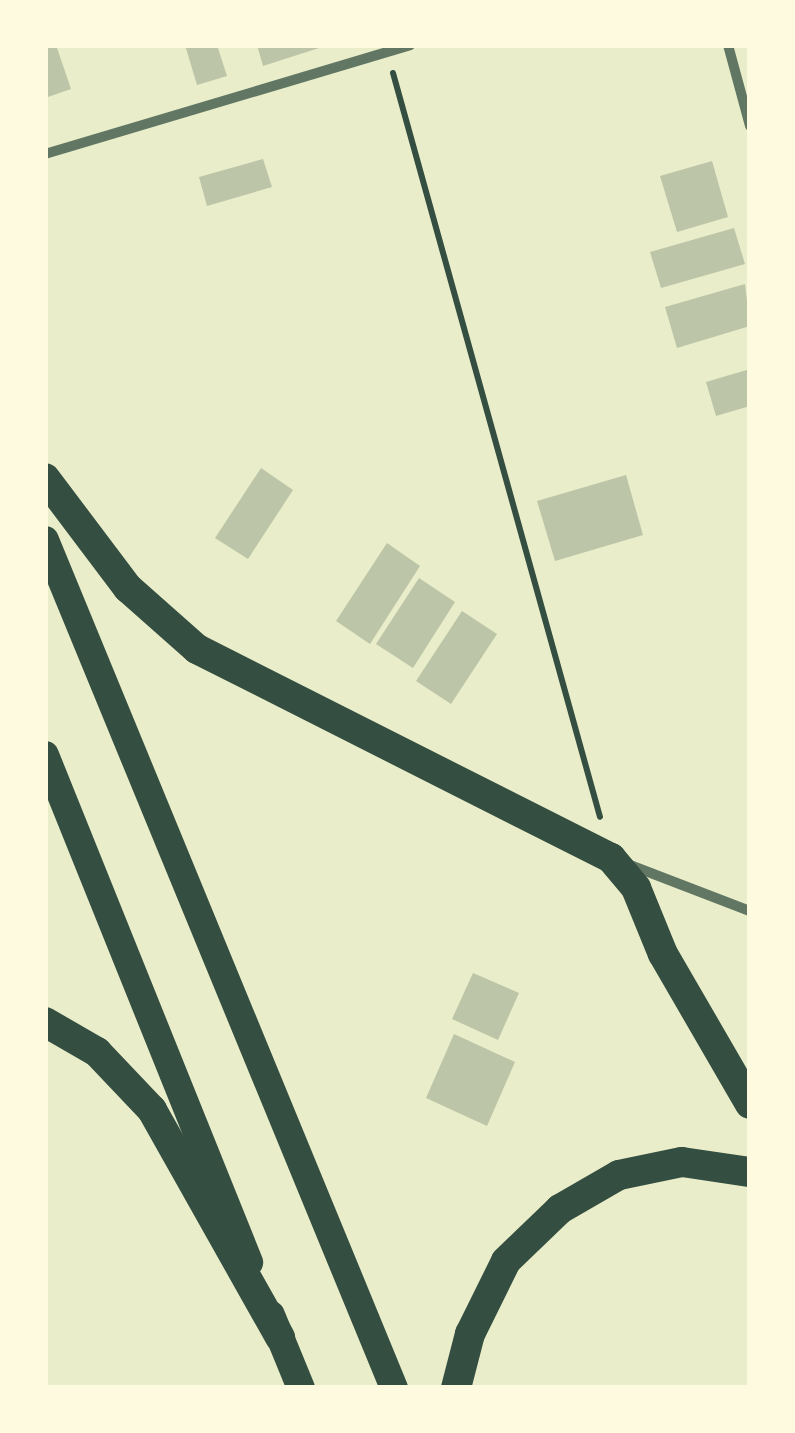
<!DOCTYPE html>
<html>
<head>
<meta charset="utf-8">
<style>
	body { margin:0 }
	#map { position:relative; width:795px; height:1433px; overflow:hidden; background:#e9edc9; font-family:Karla,sans-serif }
	div>[style] { position:absolute }
	[style*='--x'] { left:calc(var(--x)*1px); top:calc(var(--y)*1px); width:calc(var(--w)*1px); rotate:calc(var(--a)*1deg) }
	.building>* { inset:0; background:#bcc5a7 }
	.path>* { height:6px; margin:-3px; padding:0 3px; transform-origin:3px; border-radius:3px; background:#344e41 }
	.minor>* { height:10px; margin:-5px; padding:0 5px; transform-origin:5px; border-radius:5px; background:#617663 }
	.trunk>* { height:28px; margin:-14px; padding:0 14px; transform-origin:14px; border-radius:14px; background:#344e41 }
	.motorway>* { height:30px; margin:-15px; padding:0 15px; transform-origin:15px; border-radius:15px; background:#344e41 }
	span { translate:-50% -50%; white-space:nowrap; text-align:center; line-height:1.15; -webkit-text-stroke:8px #fefae0; paint-order:stroke }
	.frame { position:absolute; inset:0; border:48px solid #fefae0; pointer-events:none }
</style>
</head>
<body>
<div id="map">
	<div class="building">
		<div style="clip-path:polygon(45px 45px,56px 45px,71px 89px,45px 98px)"></div>
		<div style="clip-path:polygon(185px 45px,217px 45px,227px 76px,197px 85px)"></div>
		<div style="clip-path:polygon(257px 45px,317px 45px,319px 48px,263px 66px)"></div>
		<div style="clip-path:polygon(263px 159px,272px 187px,207px 206px,199px 177px)"></div>
		<div style="clip-path:polygon(712px 161px,728px 217px,677px 232px,660px 176px)"></div>
		<div style="clip-path:polygon(734px 228px,745px 264px,661px 288px,650px 252px)"></div>
		<div style="clip-path:polygon(745px 284px,750px 326px,677px 348px,665px 307px)"></div>
		<div style="clip-path:polygon(750px 369px,750px 406px,716px 416px,706px 382px)"></div>
		<div style="clip-path:polygon(261px 468px,293px 490px,248px 559px,215px 538px)"></div>
		<div style="clip-path:polygon(626px 475px,643px 535px,555px 561px,537px 501px)"></div>
		<div style="clip-path:polygon(387px 543px,420px 566px,370px 644px,336px 621px)"></div>
		<div style="clip-path:polygon(419px 578px,455px 602px,413px 668px,376px 644px)"></div>
		<div style="clip-path:polygon(462px 611px,497px 634px,451px 704px,416px 681px)"></div>
		<div style="clip-path:polygon(473px 973px,519px 993px,498px 1040px,452px 1019px)"></div>
		<div style="clip-path:polygon(454px 1034px,515px 1062px,487px 1126px,426px 1098px)"></div>
	</div>
	<div class="path">
		<div style="--x:393;--y:73;--w:772;--a:74.45"></div>
	</div>
	<div class="minor">
		<div style="--x:728;--y:45;--w:84;--a:74.8"></div>
		<div style="--x:45;--y:154;--w:381;--a:-16.6"></div>
		<div style="--x:630;--y:865;--w:129;--a:21"></div>
	</div>
	<div class="trunk">
		<div style="--x:45;--y:540;--w:917;--a:67.63"></div>
		<div style="--x:45;--y:755;--w:547;--a:68.08"></div>
		<div style="--x:271;--y:1315;--w:79;--a:67.7"></div>
	</div>
	<div class="motorway">
		<div style="--x:45;--y:478;--w:138;--a:53"></div>
		<div style="--x:128;--y:588;--w:92;--a:41.5"></div>
		<div style="--x:197;--y:649;--w:464;--a:26.8"></div>
		<div style="--x:611;--y:858;--w:39;--a:50"></div>
		<div style="--x:636;--y:888;--w:71;--a:67.8"></div>
		<div style="--x:663;--y:954;--w:173;--a:59.9"></div>
		<div style="--x:45;--y:1022;--w:60;--a:30"></div>
		<div style="--x:97;--y:1052;--w:80;--a:46.5"></div>
		<div style="--x:152;--y:1110;--w:261;--a:60.6"></div>
		<div style="--x:456;--y:1388;--w:56;--a:-75.5"></div>
		<div style="--x:470;--y:1334;--w:81;--a:-63.7"></div>
		<div style="--x:506;--y:1261;--w:75;--a:-43.9"></div>
		<div style="--x:560;--y:1209;--w:68;--a:-30"></div>
		<div style="--x:619;--y:1175;--w:64;--a:-11.7"></div>
		<div style="--x:682;--y:1162;--w:69;--a:8.4"></div>
	</div>
	<div class="frame"></div>
</div>
</body>
</html>
